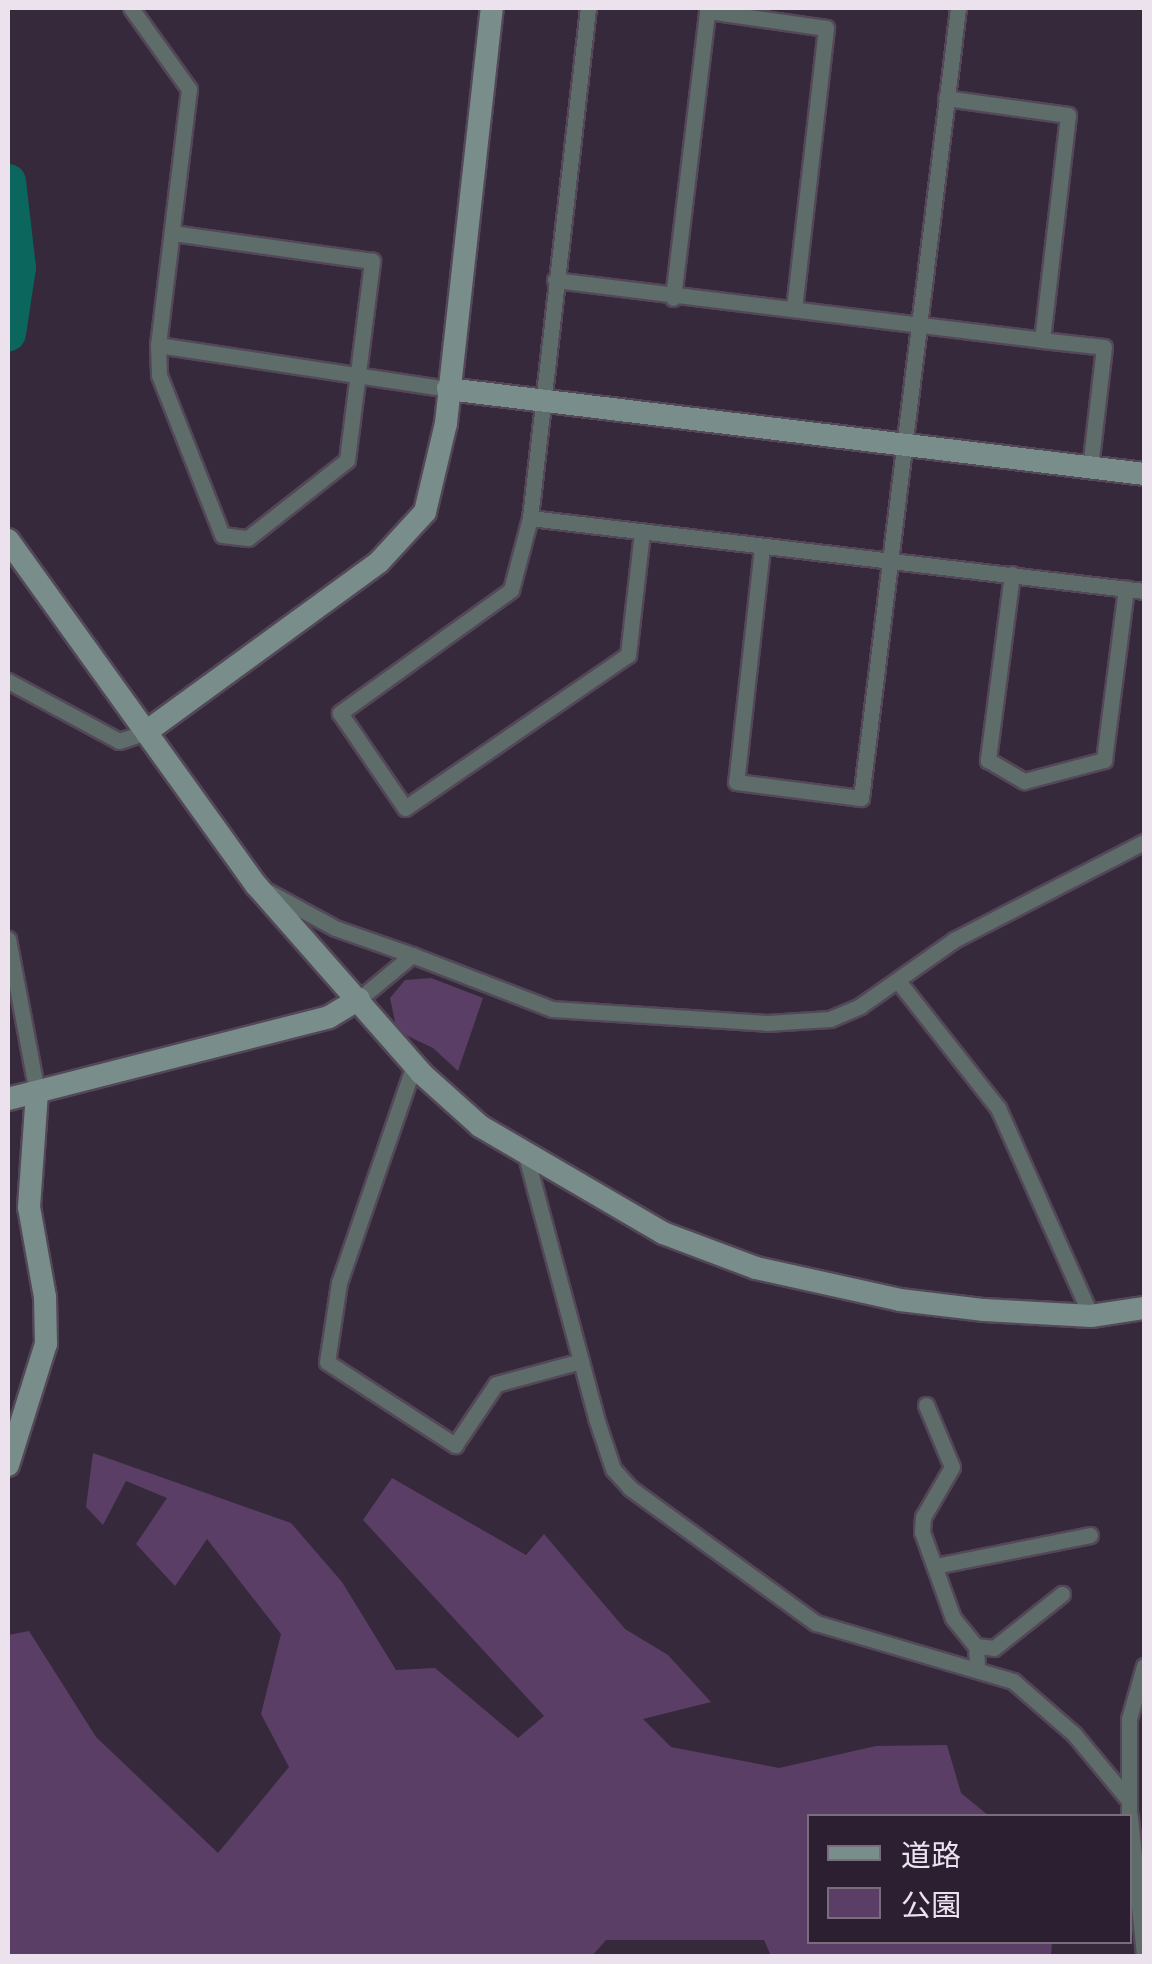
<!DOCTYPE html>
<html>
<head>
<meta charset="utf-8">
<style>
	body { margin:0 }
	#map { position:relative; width:1152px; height:1964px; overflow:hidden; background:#36293b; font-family:Mulish,"Noto Sans JP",sans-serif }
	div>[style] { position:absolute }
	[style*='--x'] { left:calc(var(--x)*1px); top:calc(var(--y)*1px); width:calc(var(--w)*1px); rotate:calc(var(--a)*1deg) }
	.green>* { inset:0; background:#5a3e65 }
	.river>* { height:35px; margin:-17.5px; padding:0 17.5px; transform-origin:17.5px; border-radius:17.5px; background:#0b665e }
	.roads { filter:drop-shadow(2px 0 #534758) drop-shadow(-2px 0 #534758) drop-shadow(0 2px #534758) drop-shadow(0 -2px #534758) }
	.street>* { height:15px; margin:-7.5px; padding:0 7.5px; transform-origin:7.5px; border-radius:7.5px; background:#5e6c6a }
	.secondary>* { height:22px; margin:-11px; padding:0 11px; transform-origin:11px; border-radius:11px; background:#798e8b }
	span { translate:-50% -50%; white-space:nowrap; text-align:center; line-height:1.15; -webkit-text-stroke:10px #2c1f31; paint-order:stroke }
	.frame { position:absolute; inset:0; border:10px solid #ebe2ee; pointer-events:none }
	.legend { position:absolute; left:807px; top:1814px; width:325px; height:130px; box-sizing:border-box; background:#2c1f31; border:2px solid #786d7d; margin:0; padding:12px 18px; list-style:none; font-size:30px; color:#ebe2ee }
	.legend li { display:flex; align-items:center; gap:20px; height:50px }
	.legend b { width:50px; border:2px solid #786d7d }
</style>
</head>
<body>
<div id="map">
	<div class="green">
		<div style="clip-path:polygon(431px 978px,483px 998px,458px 1071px,433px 1048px,397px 1031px,390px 998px,405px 980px)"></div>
		<div style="clip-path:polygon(93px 1453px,291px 1523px,342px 1582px,396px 1670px,435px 1668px,518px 1738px,544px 1716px,363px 1520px,392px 1478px,526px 1555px,544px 1534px,625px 1629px,668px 1655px,711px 1702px,643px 1719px,671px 1747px,779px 1768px,876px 1746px,947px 1745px,961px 1793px,989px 1816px,810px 1816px,810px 1942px,1052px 1942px,1051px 1956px,771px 1956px,764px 1940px,606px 1940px,592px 1956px,8px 1956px,8px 1635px,29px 1631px,96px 1737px,218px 1853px,289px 1767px,261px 1714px,281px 1634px,207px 1539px,175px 1586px,136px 1544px,167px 1498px,126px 1481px,103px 1525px,86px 1507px)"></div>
	</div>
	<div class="river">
		<div style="--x:8;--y:181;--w:87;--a:83.4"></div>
		<div style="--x:18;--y:267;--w:67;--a:98.6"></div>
	</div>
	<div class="roads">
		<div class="street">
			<div style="--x:131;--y:8;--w:100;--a:54.4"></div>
			<div style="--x:189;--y:89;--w:258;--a:96.9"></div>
			<div style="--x:158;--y:345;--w:293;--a:8.6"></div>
			<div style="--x:588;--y:8;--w:513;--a:96.49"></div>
			<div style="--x:530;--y:518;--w:74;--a:104.8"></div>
			<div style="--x:511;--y:590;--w:211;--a:144.3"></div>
			<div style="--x:340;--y:713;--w:115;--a:55.6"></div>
			<div style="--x:405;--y:808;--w:270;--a:-34.5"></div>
			<div style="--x:628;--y:655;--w:123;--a:-83.5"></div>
			<div style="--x:555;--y:280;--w:491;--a:7"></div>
			<div style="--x:1042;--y:340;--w:226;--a:-83.4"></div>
			<div style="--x:1068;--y:115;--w:123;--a:-172.1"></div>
			<div style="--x:673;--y:298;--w:289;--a:-83.2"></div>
			<div style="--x:707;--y:11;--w:120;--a:8.1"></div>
			<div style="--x:826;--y:28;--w:281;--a:96.5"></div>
			<div style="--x:1042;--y:340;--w:62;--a:6.4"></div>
			<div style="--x:1104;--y:347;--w:122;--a:96.6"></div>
			<div style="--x:158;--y:345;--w:30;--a:88"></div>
			<div style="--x:159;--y:375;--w:172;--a:68.5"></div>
			<div style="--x:222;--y:535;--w:26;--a:7"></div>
			<div style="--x:248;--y:538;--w:126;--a:-38.2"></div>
			<div style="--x:347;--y:460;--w:201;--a:-82.8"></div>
			<div style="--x:372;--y:261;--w:202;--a:-172"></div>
			<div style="--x:530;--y:518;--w:618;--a:6.78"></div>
			<div style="--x:762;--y:548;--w:235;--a:96.3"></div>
			<div style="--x:736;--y:782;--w:126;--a:7.3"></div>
			<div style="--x:861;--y:798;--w:796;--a:-83"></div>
			<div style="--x:1012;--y:574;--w:188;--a:97.4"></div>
			<div style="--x:988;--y:760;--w:42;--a:30.3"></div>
			<div style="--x:1024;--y:781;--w:83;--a:-14.7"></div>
			<div style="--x:1104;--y:760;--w:173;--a:-82.7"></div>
			<div style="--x:8;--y:681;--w:126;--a:28.4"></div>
			<div style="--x:119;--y:741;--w:28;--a:-18"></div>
			<div style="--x:269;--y:892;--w:75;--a:28.6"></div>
			<div style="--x:335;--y:928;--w:82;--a:19.3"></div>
			<div style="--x:8;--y:939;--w:156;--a:79.3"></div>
			<div style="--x:898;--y:981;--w:162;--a:51.8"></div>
			<div style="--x:998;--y:1108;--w:228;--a:65.9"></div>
			<div style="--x:359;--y:999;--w:69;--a:-39.7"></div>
			<div style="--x:412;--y:955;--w:150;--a:21.1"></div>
			<div style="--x:552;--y:1009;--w:215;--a:3.7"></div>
			<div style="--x:767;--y:1023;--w:63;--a:-3.6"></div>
			<div style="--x:830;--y:1019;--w:33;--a:-23"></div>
			<div style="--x:860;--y:1006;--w:115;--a:-35.1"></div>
			<div style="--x:954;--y:940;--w:214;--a:-27.3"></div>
			<div style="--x:414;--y:1065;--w:231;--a:109"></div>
			<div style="--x:339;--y:1283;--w:80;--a:98.6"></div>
			<div style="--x:327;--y:1362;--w:153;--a:33"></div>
			<div style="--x:455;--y:1445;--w:73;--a:-56.1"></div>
			<div style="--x:496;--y:1384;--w:88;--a:-15.1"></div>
			<div style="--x:526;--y:1156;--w:271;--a:75"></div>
			<div style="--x:596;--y:1418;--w:54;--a:71.6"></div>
			<div style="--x:613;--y:1469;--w:25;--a:48"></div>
			<div style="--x:630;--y:1488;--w:230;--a:36"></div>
			<div style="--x:816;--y:1623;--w:205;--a:16.4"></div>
			<div style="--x:1013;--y:1681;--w:81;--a:41"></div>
			<div style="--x:1074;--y:1734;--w:83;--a:50.4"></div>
			<div style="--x:926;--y:1405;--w:67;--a:67.2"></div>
			<div style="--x:952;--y:1467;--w:58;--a:120.1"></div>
			<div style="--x:923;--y:1517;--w:15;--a:94"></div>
			<div style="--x:922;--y:1532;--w:91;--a:70.2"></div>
			<div style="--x:953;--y:1618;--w:36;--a:51"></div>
			<div style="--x:976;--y:1646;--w:22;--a:87"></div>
			<div style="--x:935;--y:1566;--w:158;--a:-11.3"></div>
			<div style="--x:976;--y:1646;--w:18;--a:6"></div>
			<div style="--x:994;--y:1648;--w:87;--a:-38.5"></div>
			<div style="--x:1129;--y:1816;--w:97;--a:-90"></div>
			<div style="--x:1129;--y:1719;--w:55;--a:-74.2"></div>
			<div style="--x:1130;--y:1817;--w:140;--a:84.2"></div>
		</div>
		<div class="secondary">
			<div style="--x:448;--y:389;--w:701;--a:6.96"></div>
			<div style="--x:8;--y:540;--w:426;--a:54.3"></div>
			<div style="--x:257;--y:886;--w:249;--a:48.7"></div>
			<div style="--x:421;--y:1073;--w:79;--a:41.9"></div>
			<div style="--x:480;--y:1126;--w:212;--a:30.3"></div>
			<div style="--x:663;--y:1233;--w:99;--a:20.6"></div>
			<div style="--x:756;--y:1268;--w:148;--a:12.5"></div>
			<div style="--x:900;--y:1300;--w:85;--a:6.8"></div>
			<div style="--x:984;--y:1310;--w:107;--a:3.2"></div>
			<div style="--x:1091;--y:1316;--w:54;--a:-8.6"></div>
			<div style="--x:146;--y:732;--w:288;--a:-36.1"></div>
			<div style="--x:379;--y:562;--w:68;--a:-47.4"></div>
			<div style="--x:425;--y:512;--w:91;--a:-76.7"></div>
			<div style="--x:446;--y:423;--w:418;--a:-83.7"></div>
			<div style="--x:8;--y:1099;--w:331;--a:-14.3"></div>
			<div style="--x:329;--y:1017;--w:35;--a:-31"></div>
			<div style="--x:8;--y:1465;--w:127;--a:-72.6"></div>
			<div style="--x:46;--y:1344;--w:47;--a:-91.2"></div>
			<div style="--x:45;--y:1297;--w:91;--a:-100.1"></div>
			<div style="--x:29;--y:1207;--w:115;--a:-86"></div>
		</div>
	</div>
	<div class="frame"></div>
	<ul class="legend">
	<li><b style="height:12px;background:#798e8b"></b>道路</li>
	<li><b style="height:28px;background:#5a3e65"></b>公園</li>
	</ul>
</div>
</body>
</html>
